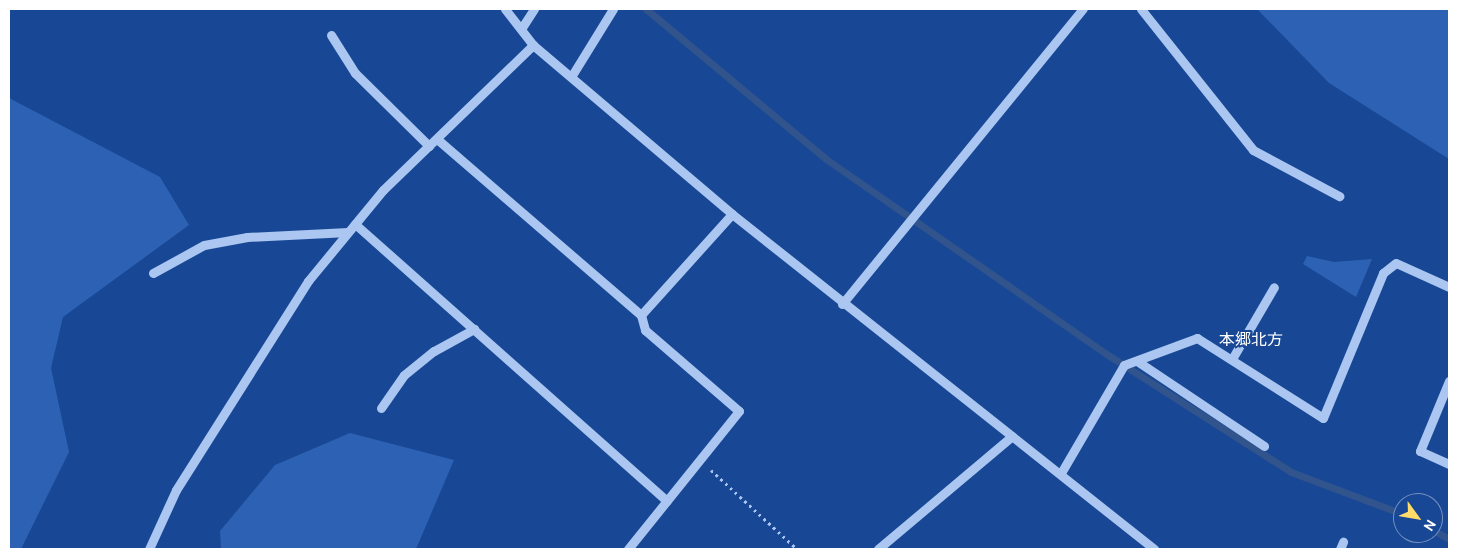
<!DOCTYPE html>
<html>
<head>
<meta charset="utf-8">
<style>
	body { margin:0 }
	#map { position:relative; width:1458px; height:558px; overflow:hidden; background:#184895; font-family:Cabin,"Noto Sans JP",sans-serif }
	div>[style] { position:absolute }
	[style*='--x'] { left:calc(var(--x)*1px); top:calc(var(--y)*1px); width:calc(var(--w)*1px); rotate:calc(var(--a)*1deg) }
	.green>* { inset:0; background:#2c61b4 }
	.stream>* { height:7px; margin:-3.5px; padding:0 3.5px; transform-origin:3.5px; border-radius:3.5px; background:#31548d }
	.path>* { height:3px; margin-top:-1.5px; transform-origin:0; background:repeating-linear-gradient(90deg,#aac6f1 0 2.5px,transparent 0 6.5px) }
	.minor>* { height:9px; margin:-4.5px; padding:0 4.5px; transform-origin:4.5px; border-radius:4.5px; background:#aac6f1 }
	span { translate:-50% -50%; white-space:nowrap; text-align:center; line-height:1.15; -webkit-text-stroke:4px #184895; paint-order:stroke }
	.quarter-label { font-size:16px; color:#fff }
	.frame { position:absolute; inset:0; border:10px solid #fff; pointer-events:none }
	.north { position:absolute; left:1393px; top:493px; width:50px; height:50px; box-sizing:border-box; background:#184895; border:1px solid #7491bf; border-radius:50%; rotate:122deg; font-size:14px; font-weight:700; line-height:20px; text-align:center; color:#fff }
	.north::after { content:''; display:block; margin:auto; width:18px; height:22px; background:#ffdc69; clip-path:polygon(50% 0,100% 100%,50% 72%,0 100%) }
</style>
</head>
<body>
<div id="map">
	<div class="green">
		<div style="clip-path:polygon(1257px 9px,1449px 9px,1449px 159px,1329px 83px)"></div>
		<div style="clip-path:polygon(9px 98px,160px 177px,189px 225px,63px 317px,51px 368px,69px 452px,21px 549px,9px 549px)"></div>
		<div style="clip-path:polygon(1307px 256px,1334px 262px,1372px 259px,1356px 297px,1303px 264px)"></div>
		<div style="clip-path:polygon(350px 433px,454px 460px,416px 549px,221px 549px,220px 531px,275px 465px)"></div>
	</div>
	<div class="stream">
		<div style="--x:646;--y:9;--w:234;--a:39.8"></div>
		<div style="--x:826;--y:159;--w:340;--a:34.8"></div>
		<div style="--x:1105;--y:353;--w:221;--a:32.6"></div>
		<div style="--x:1291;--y:472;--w:120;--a:20.6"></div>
		<div style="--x:1433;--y:530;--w:18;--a:29"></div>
	</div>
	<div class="path">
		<div style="--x:711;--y:470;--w:117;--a:42.6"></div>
	</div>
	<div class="minor">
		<div style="--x:505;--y:9;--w:46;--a:52.1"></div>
		<div style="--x:533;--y:45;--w:261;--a:40.3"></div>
		<div style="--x:732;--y:214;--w:539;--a:38.44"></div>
		<div style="--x:1141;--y:9;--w:180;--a:51.5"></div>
		<div style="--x:1253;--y:150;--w:98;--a:28.1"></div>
		<div style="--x:521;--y:29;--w:24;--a:-57"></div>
		<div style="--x:331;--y:35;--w:45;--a:57.7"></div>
		<div style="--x:355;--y:73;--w:104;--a:44.6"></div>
		<div style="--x:571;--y:77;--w:80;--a:-58.3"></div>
		<div style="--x:437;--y:139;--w:269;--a:40.8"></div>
		<div style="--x:641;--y:315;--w:16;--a:75"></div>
		<div style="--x:645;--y:330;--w:124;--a:40.8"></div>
		<div style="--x:739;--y:411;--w:177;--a:128.8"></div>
		<div style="--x:355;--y:224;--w:417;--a:41.6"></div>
		<div style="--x:153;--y:273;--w:58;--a:-28.8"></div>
		<div style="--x:204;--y:245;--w:44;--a:-10.5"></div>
		<div style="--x:247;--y:237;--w:101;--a:-2.8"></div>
		<div style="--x:842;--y:304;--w:381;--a:-50.8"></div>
		<div style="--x:641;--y:315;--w:136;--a:-48"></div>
		<div style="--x:1232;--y:359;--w:83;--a:-59.7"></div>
		<div style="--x:1137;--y:361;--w:153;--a:33.8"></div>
		<div style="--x:1449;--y:381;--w:76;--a:112.5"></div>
		<div style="--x:1420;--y:451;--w:32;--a:24"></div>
		<div style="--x:381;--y:408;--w:40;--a:-55.1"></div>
		<div style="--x:404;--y:375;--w:38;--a:-39"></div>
		<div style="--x:434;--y:351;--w:46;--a:-28.8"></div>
		<div style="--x:1061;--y:473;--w:125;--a:-59.7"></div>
		<div style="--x:1124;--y:365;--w:78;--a:-20.3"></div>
		<div style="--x:1197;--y:338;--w:149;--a:32.4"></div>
		<div style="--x:1323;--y:418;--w:157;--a:-67.5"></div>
		<div style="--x:1383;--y:273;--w:16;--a:-38"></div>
		<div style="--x:1396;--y:263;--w:58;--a:24.4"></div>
		<div style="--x:149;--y:549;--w:65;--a:-65.4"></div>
		<div style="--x:176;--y:490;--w:247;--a:-57.7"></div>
		<div style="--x:308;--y:281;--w:118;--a:-50.5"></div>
		<div style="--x:383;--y:190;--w:209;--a:-44"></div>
		<div style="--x:878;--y:549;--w:175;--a:-40.1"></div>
		<div style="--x:1340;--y:549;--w:8;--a:-67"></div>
	</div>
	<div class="quarter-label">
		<span style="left:1251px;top:340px">本郷北方</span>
	</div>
	<div class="frame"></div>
	<div class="north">N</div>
</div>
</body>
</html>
